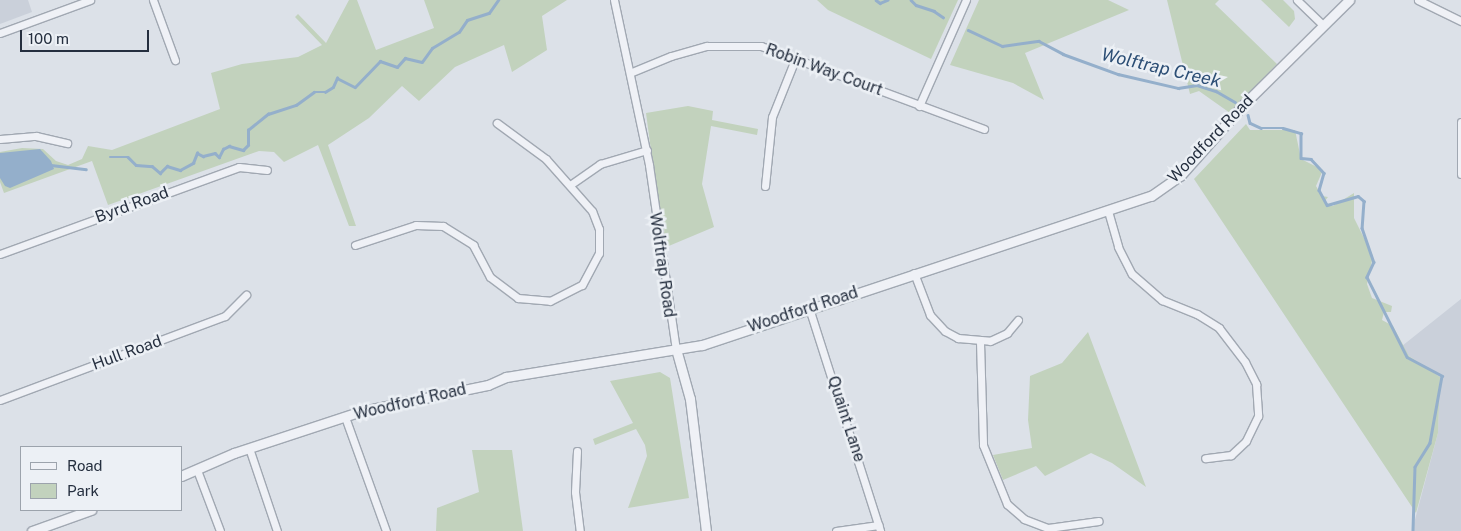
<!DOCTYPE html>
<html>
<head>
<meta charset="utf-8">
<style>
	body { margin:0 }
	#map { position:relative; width:1461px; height:531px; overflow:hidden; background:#dce1e8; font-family:"Public Sans",sans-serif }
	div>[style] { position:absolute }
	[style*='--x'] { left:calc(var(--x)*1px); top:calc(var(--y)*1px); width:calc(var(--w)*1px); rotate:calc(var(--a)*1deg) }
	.built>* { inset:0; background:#cad0da }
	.green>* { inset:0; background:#c2d2bd }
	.water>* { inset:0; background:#94afcb }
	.stream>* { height:2.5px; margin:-1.25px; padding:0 1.25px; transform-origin:1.25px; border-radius:1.25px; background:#94afcb }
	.roads { filter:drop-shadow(1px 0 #a1a8b2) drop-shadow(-1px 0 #a1a8b2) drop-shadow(0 1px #a1a8b2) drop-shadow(0 -1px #a1a8b2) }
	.minor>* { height:7px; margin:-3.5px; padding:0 3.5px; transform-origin:3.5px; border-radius:3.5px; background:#eff1f6 }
	.tertiary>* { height:9px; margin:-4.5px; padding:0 4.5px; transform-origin:4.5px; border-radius:4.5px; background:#eff1f6 }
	span { translate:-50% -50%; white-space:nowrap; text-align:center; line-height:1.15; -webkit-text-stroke:5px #ecf0f5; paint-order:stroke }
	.street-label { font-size:16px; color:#252f3f }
	.water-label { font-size:18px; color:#2c4e75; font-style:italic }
	.legend { position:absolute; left:20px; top:446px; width:162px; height:65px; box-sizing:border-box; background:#ecf0f5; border:1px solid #9ca3ac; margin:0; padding:6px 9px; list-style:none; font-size:15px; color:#252f3f }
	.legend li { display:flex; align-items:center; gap:10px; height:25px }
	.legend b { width:25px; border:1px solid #9ca3ac }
	.scale { position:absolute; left:20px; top:30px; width:129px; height:22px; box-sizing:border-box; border:2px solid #252f3f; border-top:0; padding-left:6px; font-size:15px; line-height:18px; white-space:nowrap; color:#252f3f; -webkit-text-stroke:4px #ecf0f5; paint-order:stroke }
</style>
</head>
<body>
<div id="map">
	<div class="built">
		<div style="clip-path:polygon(0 0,28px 0,32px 12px,0 24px)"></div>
		<div style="clip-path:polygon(1461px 299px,1461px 531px,1412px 531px,1438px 433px,1440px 377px,1409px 356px,1402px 346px)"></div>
	</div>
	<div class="green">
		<div style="clip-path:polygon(349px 0,357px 0,376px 50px,434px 28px,424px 0,567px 0,542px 16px,547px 50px,512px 72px,504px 45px,455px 67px,419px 101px,402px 86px,369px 118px,328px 145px,356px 226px,349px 226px,318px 145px,284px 162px,274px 152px,259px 151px,108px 205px,92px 161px,4px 193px,0 182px,0 152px,22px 148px,43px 149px,56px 161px,68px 165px,82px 159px,88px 146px,112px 150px,220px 109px,211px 73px,242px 64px,298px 57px,322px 45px,295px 17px,298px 14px,326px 43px)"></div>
		<div style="clip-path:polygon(817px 0,958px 0,931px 59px,828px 10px)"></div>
		<div style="clip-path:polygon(979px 0,1108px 0,1129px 10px,1025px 53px,1044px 100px,1013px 83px,950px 65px)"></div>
		<div style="clip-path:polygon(1167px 0,1219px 0,1215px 4px,1277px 64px,1230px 113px,1199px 91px,1190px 94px)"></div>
		<div style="clip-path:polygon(1261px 0,1283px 0,1294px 11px,1295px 19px,1289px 27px)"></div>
		<div style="clip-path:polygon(688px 106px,713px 111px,712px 120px,758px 129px,757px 135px,711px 126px,702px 184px,714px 227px,664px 248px,646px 113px)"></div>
		<div style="clip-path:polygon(1246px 124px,1250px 130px,1295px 130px,1301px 159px,1323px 170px,1316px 186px,1322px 196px,1328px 197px,1324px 202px,1333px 206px,1354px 193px,1354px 218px,1373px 256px,1367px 284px,1372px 298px,1392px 306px,1391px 312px,1384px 312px,1382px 320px,1393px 326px,1409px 356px,1440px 377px,1438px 433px,1416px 513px,1194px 179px)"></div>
		<div style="clip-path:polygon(1088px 332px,1146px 487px,1112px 463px,1091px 453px,1045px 476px,1036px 466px,1003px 480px,993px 455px,1032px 448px,1028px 420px,1030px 376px,1062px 363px)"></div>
		<div style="clip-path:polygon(660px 372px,670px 378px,689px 498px,628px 508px,647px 456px,645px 445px,636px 429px,595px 445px,593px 439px,633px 423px,610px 381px)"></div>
		<div style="clip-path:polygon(472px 450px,512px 450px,523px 531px,436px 531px,437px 508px,479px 492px)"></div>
	</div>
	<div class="water">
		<div style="clip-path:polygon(40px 149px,51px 161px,54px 169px,10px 188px,5px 186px,0 178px,0 153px)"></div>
	</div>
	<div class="stream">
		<div style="--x:876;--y:0;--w:5;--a:37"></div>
		<div style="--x:880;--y:3;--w:8;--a:-23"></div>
		<div style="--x:911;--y:0;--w:7;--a:45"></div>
		<div style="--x:916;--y:5;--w:19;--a:18"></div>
		<div style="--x:934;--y:11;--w:11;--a:34"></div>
		<div style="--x:968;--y:30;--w:38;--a:25"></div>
		<div style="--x:1002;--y:46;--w:37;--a:-8"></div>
		<div style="--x:1039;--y:41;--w:27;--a:28"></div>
		<div style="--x:1063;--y:54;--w:59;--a:20"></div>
		<div style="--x:1118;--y:74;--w:62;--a:13.1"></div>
		<div style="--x:1178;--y:88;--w:19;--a:-9"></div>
		<div style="--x:1197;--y:85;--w:20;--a:18"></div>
		<div style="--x:1216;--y:91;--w:22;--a:30"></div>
		<div style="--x:1248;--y:115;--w:8;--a:76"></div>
		<div style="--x:1250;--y:123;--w:12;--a:24"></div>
		<div style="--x:1261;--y:128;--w:22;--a:0"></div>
		<div style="--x:1283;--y:128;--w:19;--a:16"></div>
		<div style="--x:1301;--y:133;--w:25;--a:90"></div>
		<div style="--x:1301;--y:158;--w:10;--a:6"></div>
		<div style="--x:1311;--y:159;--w:19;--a:47"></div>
		<div style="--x:1324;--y:173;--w:18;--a:106"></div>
		<div style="--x:1319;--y:190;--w:17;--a:62"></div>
		<div style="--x:1327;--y:205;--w:32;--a:-16"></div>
		<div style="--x:1358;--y:196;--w:8;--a:40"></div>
		<div style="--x:1364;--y:201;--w:27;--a:94"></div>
		<div style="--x:1362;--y:228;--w:36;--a:71"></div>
		<div style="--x:1374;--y:262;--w:17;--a:115"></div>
		<div style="--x:1367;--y:277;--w:89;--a:63.4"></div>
		<div style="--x:1407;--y:357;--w:40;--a:28"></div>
		<div style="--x:1442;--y:376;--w:68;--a:100.2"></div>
		<div style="--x:1430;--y:443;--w:28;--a:122"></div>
		<div style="--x:1415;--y:467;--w:64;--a:91.8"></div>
		<div style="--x:110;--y:157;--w:18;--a:0"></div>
		<div style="--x:128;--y:157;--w:11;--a:45"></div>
		<div style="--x:136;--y:165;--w:16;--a:4"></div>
		<div style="--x:152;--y:166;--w:11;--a:41"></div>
		<div style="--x:160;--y:173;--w:10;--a:-45"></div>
		<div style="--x:167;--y:166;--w:14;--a:17"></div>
		<div style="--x:180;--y:170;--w:15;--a:-28"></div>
		<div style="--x:193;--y:163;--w:11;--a:-68"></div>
		<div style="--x:197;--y:153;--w:7;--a:27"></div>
		<div style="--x:203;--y:156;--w:12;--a:-14"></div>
		<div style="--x:215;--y:153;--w:6;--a:45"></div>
		<div style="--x:219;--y:157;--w:9;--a:-63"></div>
		<div style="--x:223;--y:149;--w:7;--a:-27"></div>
		<div style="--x:229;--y:146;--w:15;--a:16"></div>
		<div style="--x:243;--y:150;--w:7;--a:-45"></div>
		<div style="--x:248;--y:145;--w:15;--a:-90"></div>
		<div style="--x:248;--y:130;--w:26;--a:-39"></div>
		<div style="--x:268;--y:114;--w:29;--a:-18"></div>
		<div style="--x:296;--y:105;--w:22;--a:-36"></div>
		<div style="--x:314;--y:92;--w:11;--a:0"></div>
		<div style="--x:325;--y:92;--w:9;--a:-32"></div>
		<div style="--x:333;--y:87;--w:10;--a:-66"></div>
		<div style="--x:337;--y:78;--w:20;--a:27"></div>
		<div style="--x:355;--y:87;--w:36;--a:-46"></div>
		<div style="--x:380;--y:61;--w:18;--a:19"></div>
		<div style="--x:397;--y:67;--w:12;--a:-48"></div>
		<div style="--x:405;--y:58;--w:17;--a:13"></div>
		<div style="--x:422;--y:62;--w:17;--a:-54"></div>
		<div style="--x:432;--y:48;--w:31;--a:-31"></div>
		<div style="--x:459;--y:32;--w:14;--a:-56"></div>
		<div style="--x:467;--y:20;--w:23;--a:-18"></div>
		<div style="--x:489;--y:13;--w:16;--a:-55"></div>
		<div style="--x:51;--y:165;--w:35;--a:7"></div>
	</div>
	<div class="roads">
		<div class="minor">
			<div style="--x:153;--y:0;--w:64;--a:69.9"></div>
			<div style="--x:614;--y:0;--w:169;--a:78"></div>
			<div style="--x:649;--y:165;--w:186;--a:81.7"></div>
			<div style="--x:1297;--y:0;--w:37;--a:44"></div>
			<div style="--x:1418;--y:0;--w:48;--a:26"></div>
			<div style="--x:0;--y:33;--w:96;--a:-20.1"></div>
			<div style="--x:632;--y:72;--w:42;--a:-22.3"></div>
			<div style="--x:671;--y:56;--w:37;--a:-16"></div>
			<div style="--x:707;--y:46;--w:54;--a:0"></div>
			<div style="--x:761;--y:46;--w:238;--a:20.4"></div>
			<div style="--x:919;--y:106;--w:116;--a:-66.1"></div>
			<div style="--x:1461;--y:122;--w:52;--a:90"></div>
			<div style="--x:0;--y:139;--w:36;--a:-5"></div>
			<div style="--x:36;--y:136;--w:32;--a:13"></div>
			<div style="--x:570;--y:185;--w:37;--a:-35"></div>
			<div style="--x:600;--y:164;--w:49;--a:-16.6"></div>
			<div style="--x:765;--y:186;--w:69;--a:-84.2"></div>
			<div style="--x:772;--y:117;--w:65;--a:-68.2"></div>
			<div style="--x:1108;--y:211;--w:37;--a:74"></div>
			<div style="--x:1118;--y:247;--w:30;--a:63"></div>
			<div style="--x:1132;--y:274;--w:40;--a:41"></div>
			<div style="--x:1162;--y:300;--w:38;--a:22"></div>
			<div style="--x:1197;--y:314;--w:26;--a:32"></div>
			<div style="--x:1219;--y:328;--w:43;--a:52.6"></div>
			<div style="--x:1245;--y:362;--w:25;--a:63"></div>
			<div style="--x:1256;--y:384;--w:32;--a:86"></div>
			<div style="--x:1258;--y:416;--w:28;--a:116"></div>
			<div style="--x:1246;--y:441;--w:21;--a:137"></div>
			<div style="--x:1231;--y:455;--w:26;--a:173"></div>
			<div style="--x:355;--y:245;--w:64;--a:-18.2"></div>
			<div style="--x:416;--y:225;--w:27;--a:2"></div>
			<div style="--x:443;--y:226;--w:36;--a:32"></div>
			<div style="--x:473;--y:245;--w:36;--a:62"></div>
			<div style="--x:490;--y:277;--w:35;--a:37"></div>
			<div style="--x:518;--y:298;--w:32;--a:5"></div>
			<div style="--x:550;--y:301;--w:36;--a:-27"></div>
			<div style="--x:582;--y:285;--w:36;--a:-62"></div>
			<div style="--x:599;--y:253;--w:24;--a:-90"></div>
			<div style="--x:599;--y:229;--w:19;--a:-111"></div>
			<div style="--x:592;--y:211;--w:69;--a:-131.5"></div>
			<div style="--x:546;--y:159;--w:61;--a:-143.7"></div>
			<div style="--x:0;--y:254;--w:254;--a:-20"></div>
			<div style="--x:239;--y:167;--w:28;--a:6"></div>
			<div style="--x:914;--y:273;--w:45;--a:69.1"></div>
			<div style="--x:930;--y:315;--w:22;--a:47"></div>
			<div style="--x:945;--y:331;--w:15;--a:28"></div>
			<div style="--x:958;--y:338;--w:32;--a:5"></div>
			<div style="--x:990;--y:341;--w:19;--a:-25"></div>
			<div style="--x:1007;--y:333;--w:17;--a:-50"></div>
			<div style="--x:809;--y:308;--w:234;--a:72.3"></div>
			<div style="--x:980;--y:342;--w:103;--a:88.3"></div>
			<div style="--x:983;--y:445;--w:64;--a:67.9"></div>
			<div style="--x:1007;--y:504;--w:23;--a:41"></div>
			<div style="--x:1024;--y:519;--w:26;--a:21"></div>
			<div style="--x:1048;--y:528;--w:51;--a:-7.8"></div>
			<div style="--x:0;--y:400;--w:240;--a:-20.5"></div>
			<div style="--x:225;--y:316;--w:30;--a:-45"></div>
			<div style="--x:345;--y:417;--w:121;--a:70.2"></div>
			<div style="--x:249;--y:448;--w:88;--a:71.4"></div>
			<div style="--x:577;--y:451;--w:41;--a:92.8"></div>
			<div style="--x:575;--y:492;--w:39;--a:83"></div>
			<div style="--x:197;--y:470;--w:65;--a:69.3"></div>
			<div style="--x:836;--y:531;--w:43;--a:-7.9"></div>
		</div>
		<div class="tertiary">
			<div style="--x:676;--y:349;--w:52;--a:74.4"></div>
			<div style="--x:690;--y:399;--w:133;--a:83.1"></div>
			<div style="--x:181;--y:476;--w:58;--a:-23.5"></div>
			<div style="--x:234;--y:453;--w:135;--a:-18.2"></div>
			<div style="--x:362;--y:411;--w:129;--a:-11.7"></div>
			<div style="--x:488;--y:385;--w:20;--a:-24"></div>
			<div style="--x:506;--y:377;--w:199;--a:-9.3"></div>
			<div style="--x:702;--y:345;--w:473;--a:-18.4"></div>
			<div style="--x:1151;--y:196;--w:35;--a:-35"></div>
			<div style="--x:1180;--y:176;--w:96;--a:-48.4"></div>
			<div style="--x:1244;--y:104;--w:148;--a:-44.7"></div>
			<div style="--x:32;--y:531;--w:63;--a:-19.6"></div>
		</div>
	</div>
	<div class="street-label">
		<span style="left:824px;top:70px;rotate:20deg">Robin Way Court</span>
		<span style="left:1211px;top:139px;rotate:-46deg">Woodford Road</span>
		<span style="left:132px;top:205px;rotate:-20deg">Byrd Road</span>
		<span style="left:662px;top:265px;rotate:82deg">Wolftrap Road</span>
		<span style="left:803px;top:310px;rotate:-18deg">Woodford Road</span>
		<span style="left:127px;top:353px;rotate:-20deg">Hull Road</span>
		<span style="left:410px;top:402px;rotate:-13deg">Woodford Road</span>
		<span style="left:846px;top:419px;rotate:72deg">Quaint Lane</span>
	</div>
	<div class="water-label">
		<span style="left:1161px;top:68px;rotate:13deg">Wolftrap Creek</span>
	</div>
	<ul class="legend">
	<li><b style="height:6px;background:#eff1f6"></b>Road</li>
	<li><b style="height:14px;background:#c2d2bd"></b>Park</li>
	</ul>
	<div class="scale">100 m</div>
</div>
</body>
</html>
